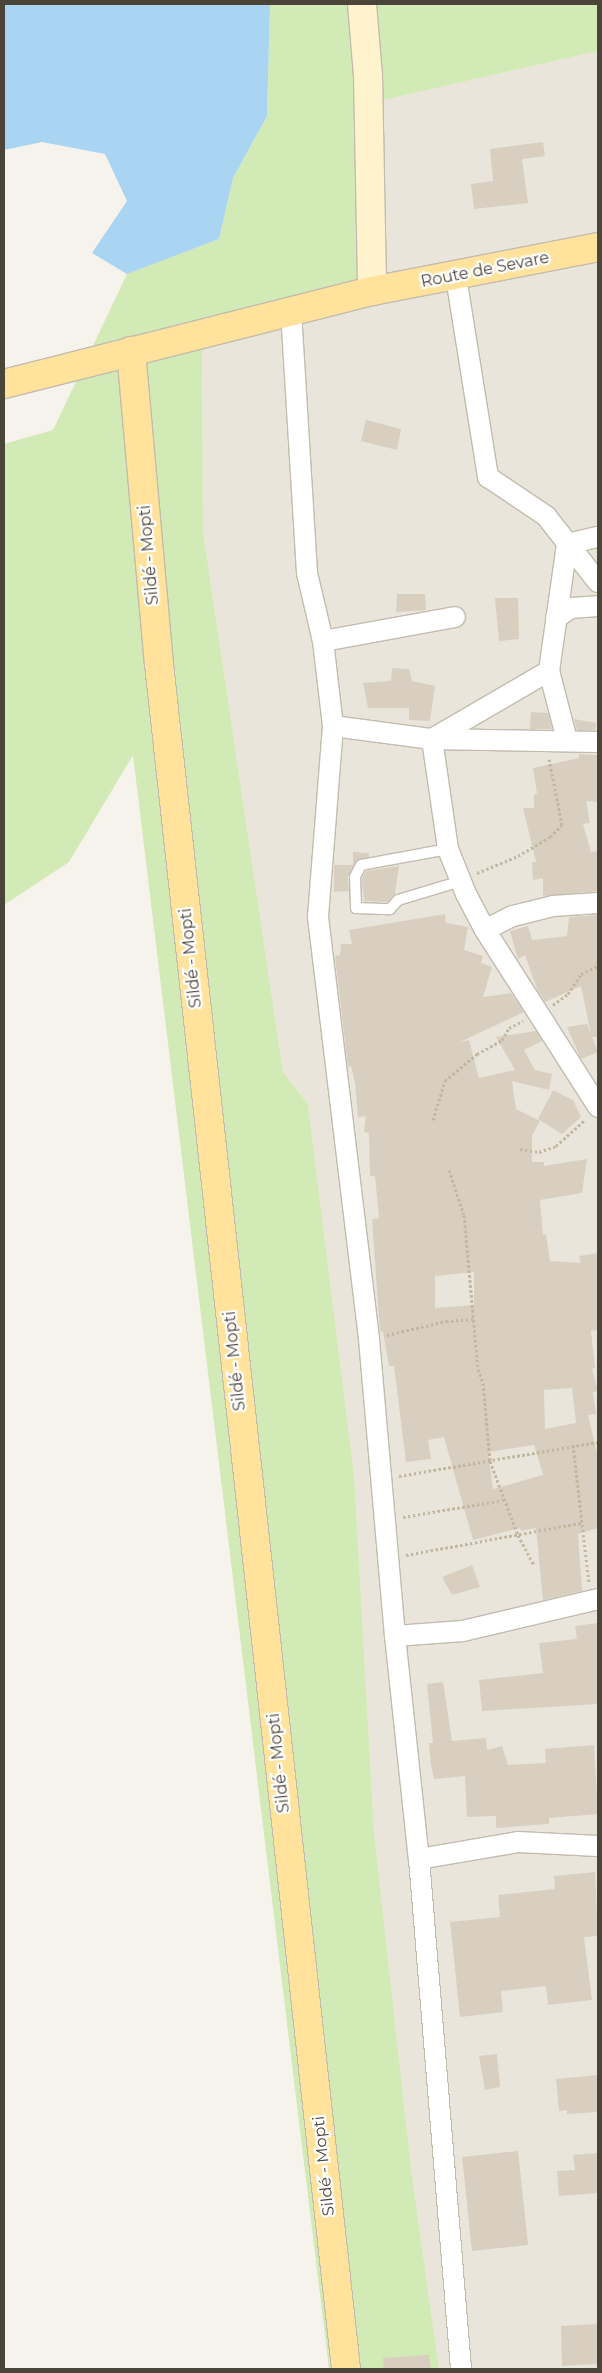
<!DOCTYPE html>
<html>
<head>
<meta charset="utf-8">
<style>
	body { margin:0 }
	#map { position:relative; width:602px; height:2373px; overflow:hidden; background:#f6f3ec; font-family:Montserrat,sans-serif }
	div>[style] { position:absolute }
	[style*='--x'] { left:calc(var(--x)*1px); top:calc(var(--y)*1px); width:calc(var(--w)*1px); rotate:calc(var(--a)*1deg) }
	.residential>* { inset:0; background:#eae5da }
	.green>* { inset:0; background:#d2eab5 }
	.water>* { inset:0; background:#a9d4f2 }
	.building>* { inset:0; background:#d8cfc1 }
	.path>* { height:3px; margin-top:-1.5px; transform-origin:0; background:repeating-linear-gradient(90deg,#c4b79f 0 2.5px,transparent 0 5px) }
	.roads { filter:drop-shadow(1px 0 #c2bbae) drop-shadow(-1px 0 #c2bbae) drop-shadow(0 1px #c2bbae) drop-shadow(0 -1px #c2bbae) }
	.service>* { height:10px; margin:-5px; padding:0 5px; transform-origin:5px; border-radius:5px; background:#fff }
	.minor>* { height:20px; margin:-10px; padding:0 10px; transform-origin:10px; border-radius:10px; background:#fff }
	.secondary>* { height:28px; margin:-14px; padding:0 14px; transform-origin:14px; border-radius:14px; background:#fff3cd }
	.primary>* { height:28px; margin:-14px; padding:0 14px; transform-origin:14px; border-radius:14px; background:#ffe39c }
	span { translate:-50% -50%; white-space:nowrap; text-align:center; line-height:1.15; -webkit-text-stroke:4.5px #fff; paint-order:stroke }
	.street-label { font-size:16px; color:#4b4439 }
	.frame { position:absolute; inset:0; border:5px solid #4b4439; pointer-events:none }
</style>
</head>
<body>
<div id="map">
	<div class="residential">
		<div style="clip-path:polygon(598px 51px,598px 2369px,377px 2369px,439px 2369px,411px 2168px,374px 1831px,354px 1474px,308px 1104px,283px 1072px,203px 531px,202px 341px,354px 139px,356px 106px)"></div>
	</div>
	<div class="green">
		<div style="clip-path:polygon(270px 4px,598px 4px,598px 51px,357px 106px,358px 302px,202px 341px,203px 531px,283px 1072px,308px 1104px,354px 1474px,374px 1831px,411px 2168px,439px 2369px,329px 2369px,133px 755px,69px 862px,4px 905px,4px 444px,53px 430px,127px 274px,219px 239px,233px 178px,267px 116px)"></div>
	</div>
	<div class="water">
		<div style="clip-path:polygon(4px 4px,270px 4px,267px 116px,233px 178px,219px 239px,127px 274px,92px 253px,127px 201px,105px 154px,42px 142px,4px 150px)"></div>
	</div>
	<div class="building">
		<div style="clip-path:polygon(543px 142px,545px 156px,522px 159px,528px 203px,474px 209px,471px 184px,493px 181px,490px 149px)"></div>
		<div style="clip-path:polygon(366px 420px,401px 429px,397px 450px,361px 441px)"></div>
		<div style="clip-path:polygon(397px 594px,425px 594px,426px 610px,396px 612px)"></div>
		<div style="clip-path:polygon(495px 598px,518px 598px,519px 639px,499px 641px)"></div>
		<div style="clip-path:polygon(392px 668px,409px 669px,412px 681px,435px 686px,430px 721px,409px 720px,409px 708px,368px 708px,363px 683px,391px 681px)"></div>
		<div style="clip-path:polygon(531px 712px,548px 713px,552px 729px,530px 729px)"></div>
		<div style="clip-path:polygon(574px 719px,596px 723px,595px 730px,577px 730px)"></div>
		<div style="clip-path:polygon(579px 754px,598px 755px,598px 802px,586px 801px,590px 823px,583px 824px,591px 852px,598px 851px,598px 891px,543px 896px,543px 878px,533px 880px,532px 862px,536px 862px,523px 808px,534px 808px,534px 794px,537px 794px,533px 768px,579px 758px)"></div>
		<div style="clip-path:polygon(353px 852px,369px 853px,369px 857px,355px 862px,348px 877px,349px 891px,334px 892px,334px 865px,353px 865px)"></div>
		<div style="clip-path:polygon(399px 866px,395px 894px,387px 902px,364px 901px,362px 879px,366px 871px)"></div>
		<div style="clip-path:polygon(evenodd,445px 914px,446px 923px,468px 927px,464px 950px,483px 956px,481px 963px,492px 967px,483px 997px,511px 993px,524px 1012px,460px 1042px,469px 1040px,479px 1078px,515px 1070px,496px 1037px,536px 1031px,542px 1041px,524px 1050px,535px 1070px,552px 1074px,549px 1090px,512px 1081px,516px 1109px,540px 1121px,532px 1136px,532px 1162px,544px 1162px,544px 1166px,587px 1159px,582px 1193px,540px 1200px,543px 1235px,546px 1234px,550px 1261px,581px 1263px,579px 1256px,598px 1253px,598px 1330px,591px 1331px,595px 1368px,592px 1369px,598px 1391px,593px 1392px,596px 1414px,588px 1415px,598px 1457px,598px 1528px,578px 1534px,582px 1591px,543px 1600px,536px 1528px,521px 1531px,520px 1528px,473px 1540px,444px 1437px,428px 1440px,431px 1459px,406px 1462px,394px 1366px,389px 1366px,383px 1332px,380px 1331px,372px 1219px,379px 1218px,375px 1176px,370px 1176px,369px 1133px,364px 1132px,366px 1116px,358px 1117px,355px 1083px,351px 1066px,348px 1067px,335px 956px,340px 955px,341px 944px,352px 944px,349px 930px,445px 914px,474px 1272px,474px 1305px,435px 1308px,435px 1276px,474px 1272px,445px 914px,572px 1388px,576px 1423px,545px 1429px,544px 1390px,572px 1388px,445px 914px,534px 1445px,543px 1475px,493px 1489px,488px 1452px,534px 1445px)"></div>
		<div style="clip-path:polygon(598px 915px,598px 1037px,592px 1037px,598px 1052px,581px 1059px,567px 1027px,587px 1024px,591px 1034px,581px 986px,545px 1002px,537px 989px,525px 955px,518px 959px,510px 931px,528px 926px,532px 940px,567px 936px,569px 917px)"></div>
		<div style="clip-path:polygon(553px 1090px,573px 1100px,581px 1117px,562px 1134px,538px 1119px)"></div>
		<div style="clip-path:polygon(472px 1565px,480px 1587px,452px 1595px,442px 1577px)"></div>
		<div style="clip-path:polygon(598px 1623px,598px 1704px,482px 1711px,479px 1680px,543px 1673px,539px 1643px,577px 1639px,575px 1626px)"></div>
		<div style="clip-path:polygon(443px 1682px,452px 1741px,486px 1738px,487px 1750px,502px 1746px,508px 1765px,546px 1763px,545px 1749px,594px 1745px,598px 1814px,549px 1818px,549px 1824px,496px 1828px,496px 1816px,467px 1817px,465px 1776px,434px 1779px,431px 1765px,429px 1743px,433px 1743px,427px 1684px)"></div>
		<div style="clip-path:polygon(595px 1872px,598px 1936px,584px 1937px,592px 2000px,548px 2005px,546px 1986px,501px 1991px,503px 2012px,460px 2017px,450px 1922px,500px 1917px,498px 1895px,555px 1889px,554px 1876px)"></div>
		<div style="clip-path:polygon(497px 2054px,500px 2087px,485px 2090px,479px 2056px)"></div>
		<div style="clip-path:polygon(598px 2075px,598px 2112px,567px 2114px,567px 2110px,559px 2111px,556px 2079px)"></div>
		<div style="clip-path:polygon(518px 2151px,528px 2245px,472px 2251px,462px 2157px)"></div>
		<div style="clip-path:polygon(598px 2153px,598px 2193px,559px 2196px,557px 2171px,575px 2170px,573px 2155px)"></div>
		<div style="clip-path:polygon(598px 2324px,598px 2364px,562px 2366px,561px 2326px)"></div>
		<div style="clip-path:polygon(429px 2355px,431px 2369px,384px 2369px,383px 2358px)"></div>
	</div>
	<div class="path">
		<div style="--x:477;--y:873;--w:44;--a:-22.5"></div>
		<div style="--x:518;--y:856;--w:37;--a:-31"></div>
		<div style="--x:550;--y:837;--w:17;--a:-45"></div>
		<div style="--x:562;--y:825;--w:67;--a:-101.1"></div>
		<div style="--x:553;--y:1005;--w:19;--a:-36"></div>
		<div style="--x:568;--y:994;--w:24;--a:-57"></div>
		<div style="--x:581;--y:974;--w:19;--a:-25"></div>
		<div style="--x:433;--y:1120;--w:41;--a:-72.9"></div>
		<div style="--x:445;--y:1081;--w:42;--a:-40.2"></div>
		<div style="--x:477;--y:1054;--w:29;--a:-29"></div>
		<div style="--x:502;--y:1040;--w:14;--a:-60"></div>
		<div style="--x:509;--y:1028;--w:16;--a:-27"></div>
		<div style="--x:520;--y:1149;--w:19;--a:9"></div>
		<div style="--x:539;--y:1152;--w:18;--a:-19"></div>
		<div style="--x:556;--y:1146;--w:39;--a:-42"></div>
		<div style="--x:449;--y:1170;--w:47;--a:71.6"></div>
		<div style="--x:464;--y:1215;--w:155;--a:84.8"></div>
		<div style="--x:478;--y:1369;--w:15;--a:70"></div>
		<div style="--x:483;--y:1383;--w:78;--a:84.9"></div>
		<div style="--x:490;--y:1461;--w:79;--a:69.3"></div>
		<div style="--x:518;--y:1535;--w:34;--a:62"></div>
		<div style="--x:387;--y:1335;--w:61;--a:-13.3"></div>
		<div style="--x:446;--y:1321;--w:27;--a:-4"></div>
		<div style="--x:573;--y:1445;--w:140;--a:83.4"></div>
		<div style="--x:399;--y:1476;--w:202;--a:-9.7"></div>
		<div style="--x:403;--y:1517;--w:102;--a:-9.6"></div>
		<div style="--x:406;--y:1555;--w:178;--a:-10.4"></div>
	</div>
	<div class="roads">
		<div class="service">
			<div style="--x:448;--y:849;--w:88;--a:169.6"></div>
			<div style="--x:361;--y:865;--w:13;--a:117"></div>
			<div style="--x:355;--y:877;--w:31;--a:88"></div>
			<div style="--x:356;--y:908;--w:34;--a:2"></div>
			<div style="--x:390;--y:909;--w:12;--a:-48"></div>
			<div style="--x:398;--y:900;--w:66;--a:-16.8"></div>
		</div>
		<div class="minor">
			<div style="--x:456;--y:277;--w:203;--a:80.9"></div>
			<div style="--x:488;--y:477;--w:70;--a:33.9"></div>
			<div style="--x:546;--y:516;--w:84;--a:51.8"></div>
			<div style="--x:291;--y:311;--w:262;--a:86.5"></div>
			<div style="--x:307;--y:573;--w:70;--a:76.8"></div>
			<div style="--x:323;--y:641;--w:86;--a:83.3"></div>
			<div style="--x:333;--y:726;--w:192;--a:94.5"></div>
			<div style="--x:318;--y:917;--w:425;--a:83.1"></div>
			<div style="--x:369;--y:1339;--w:298;--a:85"></div>
			<div style="--x:395;--y:1636;--w:224;--a:83.9"></div>
			<div style="--x:419;--y:1859;--w:512;--a:85.29"></div>
			<div style="--x:556;--y:618;--w:18;--a:-34"></div>
			<div style="--x:571;--y:608;--w:27;--a:-4"></div>
			<div style="--x:323;--y:641;--w:134;--a:-10.3"></div>
			<div style="--x:549;--y:671;--w:135;--a:149.8"></div>
			<div style="--x:432;--y:739;--w:111;--a:81.7"></div>
			<div style="--x:448;--y:849;--w:48;--a:68.2"></div>
			<div style="--x:466;--y:894;--w:41;--a:62.2"></div>
			<div style="--x:485;--y:930;--w:210;--a:57.4"></div>
			<div style="--x:333;--y:726;--w:100;--a:7.5"></div>
			<div style="--x:432;--y:739;--w:166;--a:1"></div>
			<div style="--x:567;--y:740;--w:71;--a:-104.6"></div>
			<div style="--x:549;--y:671;--w:128;--a:-81.9"></div>
			<div style="--x:567;--y:544;--w:32;--a:-13"></div>
			<div style="--x:485;--y:930;--w:31;--a:-27"></div>
			<div style="--x:513;--y:916;--w:41;--a:-14"></div>
			<div style="--x:553;--y:906;--w:45;--a:-3.8"></div>
			<div style="--x:395;--y:1636;--w:68;--a:-4.2"></div>
			<div style="--x:463;--y:1631;--w:139;--a:-13.3"></div>
			<div style="--x:419;--y:1859;--w:100;--a:-9.7"></div>
			<div style="--x:518;--y:1842;--w:80;--a:2.9"></div>
		</div>
		<div class="secondary">
			<div style="--x:362;--y:4;--w:71;--a:85.2"></div>
			<div style="--x:368;--y:75;--w:216;--a:88.9"></div>
		</div>
		<div class="primary">
			<div style="--x:131;--y:351;--w:314;--a:84.9"></div>
			<div style="--x:159;--y:664;--w:1715;--a:83.74"></div>
			<div style="--x:4;--y:384;--w:380;--a:-14.2"></div>
			<div style="--x:372;--y:291;--w:230;--a:-11"></div>
		</div>
	</div>
	<div class="street-label">
		<span style="left:485px;top:270px;rotate:-11deg">Route de Sevare</span>
		<span style="left:149px;top:555px;rotate:-95deg">Sildé - Mopti</span>
		<span style="left:191px;top:958px;rotate:-96deg">Sildé - Mopti</span>
		<span style="left:235px;top:1361px;rotate:-96deg">Sildé - Mopti</span>
		<span style="left:279px;top:1763px;rotate:-96deg">Sildé - Mopti</span>
		<span style="left:324px;top:2166px;rotate:-96deg">Sildé - Mopti</span>
	</div>
	<div class="frame"></div>
</div>
</body>
</html>
